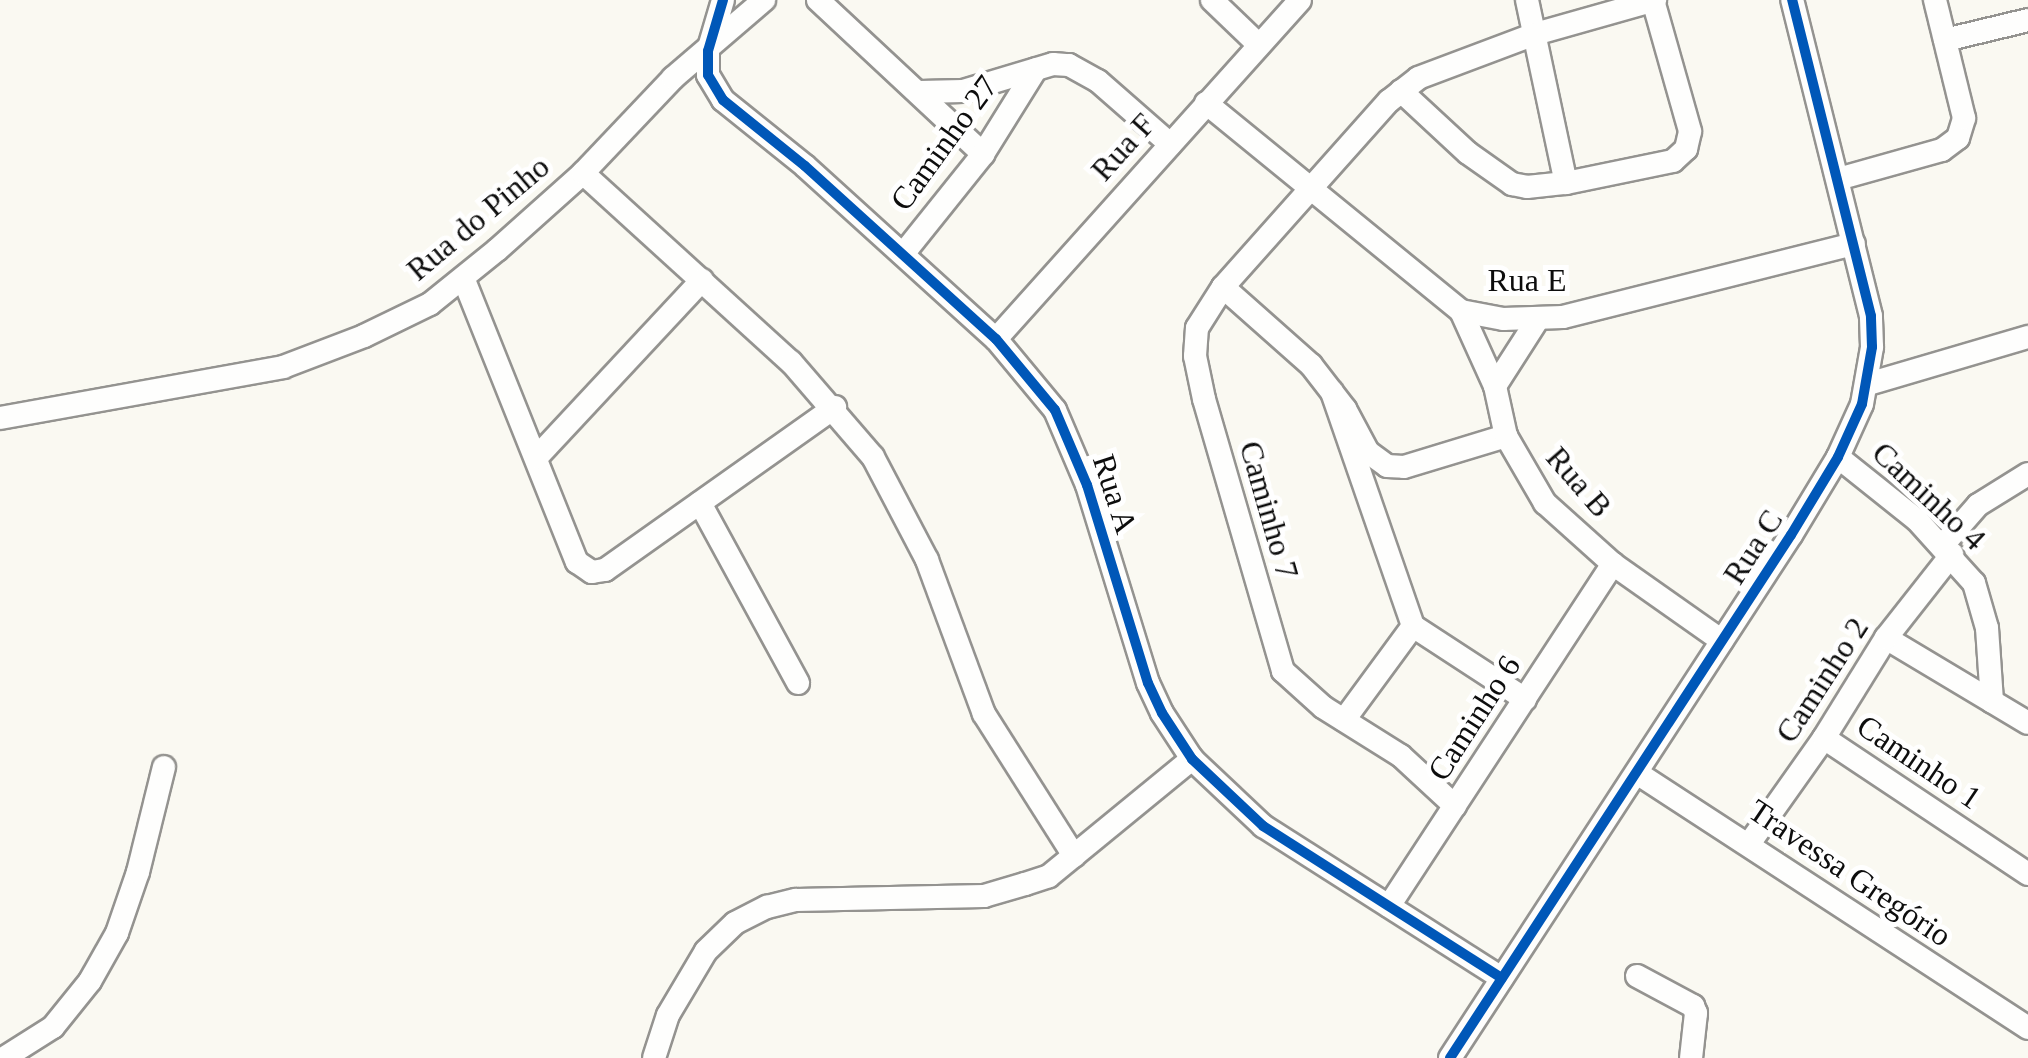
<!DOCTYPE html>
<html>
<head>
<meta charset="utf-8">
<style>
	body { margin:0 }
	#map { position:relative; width:2028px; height:1058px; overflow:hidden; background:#faf9f2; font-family:Georgia,serif }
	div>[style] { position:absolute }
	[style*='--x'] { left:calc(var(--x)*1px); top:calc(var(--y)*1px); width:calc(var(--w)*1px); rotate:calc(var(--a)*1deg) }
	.roads { filter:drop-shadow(2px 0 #949390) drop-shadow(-2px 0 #949390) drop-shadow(0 2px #949390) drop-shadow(0 -2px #949390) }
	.minor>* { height:22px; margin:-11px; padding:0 11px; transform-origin:11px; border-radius:11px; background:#fefefd }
	.cycleway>* { height:10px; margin:-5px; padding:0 5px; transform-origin:5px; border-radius:5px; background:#0057b8 }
	span { translate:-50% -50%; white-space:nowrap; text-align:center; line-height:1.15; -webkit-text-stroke:10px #fff; paint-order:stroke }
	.street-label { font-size:32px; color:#0d0d0d }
</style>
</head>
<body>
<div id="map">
	<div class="roads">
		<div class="minor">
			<div style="--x:723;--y:0;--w:53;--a:106.4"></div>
			<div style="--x:708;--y:51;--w:24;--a:90"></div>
			<div style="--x:708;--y:75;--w:29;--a:59"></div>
			<div style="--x:723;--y:100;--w:105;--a:38.8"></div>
			<div style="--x:805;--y:166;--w:258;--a:42.2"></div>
			<div style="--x:996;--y:339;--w:92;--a:50.3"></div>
			<div style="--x:1055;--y:410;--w:82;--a:66.9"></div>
			<div style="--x:1087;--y:485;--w:207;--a:72.9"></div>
			<div style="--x:1148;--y:683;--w:33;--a:65"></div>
			<div style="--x:1162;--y:713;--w:55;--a:56.9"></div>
			<div style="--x:1192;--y:759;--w:98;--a:43.3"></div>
			<div style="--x:1263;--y:826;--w:283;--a:32.5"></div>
			<div style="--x:818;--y:0;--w:226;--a:43"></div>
			<div style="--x:1212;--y:0;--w:65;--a:43.8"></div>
			<div style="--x:1527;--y:0;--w:187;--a:78"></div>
			<div style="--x:1945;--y:40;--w:85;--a:-13.5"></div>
			<div style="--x:1401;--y:91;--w:91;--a:42.8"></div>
			<div style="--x:1468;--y:153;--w:54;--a:35.2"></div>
			<div style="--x:1512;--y:184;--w:15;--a:11"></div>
			<div style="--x:1527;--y:187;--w:39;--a:-6"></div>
			<div style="--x:1566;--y:183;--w:109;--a:-11.6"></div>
			<div style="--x:1673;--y:161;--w:18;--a:-43"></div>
			<div style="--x:1686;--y:149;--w:18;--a:-77"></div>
			<div style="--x:1690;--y:131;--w:136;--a:-105.8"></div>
			<div style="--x:920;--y:92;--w:43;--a:-1.3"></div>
			<div style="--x:963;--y:91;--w:94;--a:-16.7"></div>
			<div style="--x:1053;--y:64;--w:16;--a:4"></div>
			<div style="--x:1069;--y:65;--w:33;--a:29"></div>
			<div style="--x:1098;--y:81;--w:96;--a:41.2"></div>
			<div style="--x:1206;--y:103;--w:329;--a:39.2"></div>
			<div style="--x:1461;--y:311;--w:43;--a:10.8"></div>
			<div style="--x:1503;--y:319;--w:60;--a:-1.9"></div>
			<div style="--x:1563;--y:317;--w:300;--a:-14.1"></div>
			<div style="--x:583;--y:173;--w:281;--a:42.3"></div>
			<div style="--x:791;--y:362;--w:125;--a:49.2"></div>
			<div style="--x:873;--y:457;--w:116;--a:62.3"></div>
			<div style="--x:927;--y:560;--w:164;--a:69.7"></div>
			<div style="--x:984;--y:714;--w:168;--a:57.6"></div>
			<div style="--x:1838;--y:179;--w:108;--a:-15.6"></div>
			<div style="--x:1942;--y:150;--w:20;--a:-37"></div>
			<div style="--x:1958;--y:138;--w:21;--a:-73"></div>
			<div style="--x:1964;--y:118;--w:122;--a:-103.8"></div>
			<div style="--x:903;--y:254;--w:128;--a:-51.3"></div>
			<div style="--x:983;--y:154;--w:100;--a:-58.1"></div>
			<div style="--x:464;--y:280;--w:304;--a:68.2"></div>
			<div style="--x:577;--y:562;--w:18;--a:34"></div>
			<div style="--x:592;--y:572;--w:13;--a:-9"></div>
			<div style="--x:605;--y:570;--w:282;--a:-35.3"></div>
			<div style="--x:1223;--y:287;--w:118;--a:41.6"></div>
			<div style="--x:1311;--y:365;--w:56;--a:52.3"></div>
			<div style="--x:1345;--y:409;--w:49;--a:61.9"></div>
			<div style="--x:1368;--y:452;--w:24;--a:36"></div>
			<div style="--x:1387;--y:466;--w:17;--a:3"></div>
			<div style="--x:1404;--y:467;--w:107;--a:-16.9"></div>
			<div style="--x:1461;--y:311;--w:82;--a:65.6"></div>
			<div style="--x:1495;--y:386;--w:51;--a:77.6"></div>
			<div style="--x:1506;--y:436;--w:78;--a:59.8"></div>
			<div style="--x:1545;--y:503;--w:91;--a:41.9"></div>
			<div style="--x:1613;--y:564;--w:133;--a:35.2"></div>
			<div style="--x:996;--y:339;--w:455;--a:-48.1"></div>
			<div style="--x:1868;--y:384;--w:167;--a:-16.4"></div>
			<div style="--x:1495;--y:386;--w:80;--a:-57.3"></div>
			<div style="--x:1332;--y:392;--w:248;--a:70.9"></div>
			<div style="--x:1413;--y:626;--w:134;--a:33.1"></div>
			<div style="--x:0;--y:418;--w:288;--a:-10.2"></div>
			<div style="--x:283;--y:367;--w:87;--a:-20.9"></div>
			<div style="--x:364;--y:336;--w:73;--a:-25.9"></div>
			<div style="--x:430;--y:304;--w:86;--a:-38.9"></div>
			<div style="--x:497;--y:250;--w:115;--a:-41.8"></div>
			<div style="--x:583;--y:173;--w:131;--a:-46.5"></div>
			<div style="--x:673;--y:78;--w:120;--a:-40.6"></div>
			<div style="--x:537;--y:457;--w:242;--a:-47"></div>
			<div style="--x:1838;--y:457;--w:101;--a:38.6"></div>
			<div style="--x:1917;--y:520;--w:85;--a:47.9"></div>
			<div style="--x:1974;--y:583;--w:47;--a:73.9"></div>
			<div style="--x:1987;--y:628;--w:74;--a:86.1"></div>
			<div style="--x:700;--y:503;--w:205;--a:61.4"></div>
			<div style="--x:1943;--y:545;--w:53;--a:-48.8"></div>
			<div style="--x:1978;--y:505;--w:59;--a:-31.8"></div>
			<div style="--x:1886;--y:638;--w:165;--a:30.9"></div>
			<div style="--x:1344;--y:720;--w:117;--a:-53.7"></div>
			<div style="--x:1824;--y:738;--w:245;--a:33.7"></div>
			<div style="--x:1637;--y:773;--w:467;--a:33.1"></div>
			<div style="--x:1455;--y:806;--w:74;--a:-137.2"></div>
			<div style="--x:1401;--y:756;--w:92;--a:-147.9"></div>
			<div style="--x:1323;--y:707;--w:54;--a:-138"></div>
			<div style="--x:1283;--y:671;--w:283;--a:-106.2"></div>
			<div style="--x:1204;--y:399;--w:44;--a:-101.8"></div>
			<div style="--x:1195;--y:356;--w:28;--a:-86"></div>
			<div style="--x:1197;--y:328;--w:49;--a:-57.6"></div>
			<div style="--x:1223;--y:287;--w:249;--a:-48.3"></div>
			<div style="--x:1389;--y:101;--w:37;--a:-38"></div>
			<div style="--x:1418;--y:78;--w:125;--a:-20.6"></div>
			<div style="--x:1535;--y:34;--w:125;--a:-15.8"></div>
			<div style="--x:1749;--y:844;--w:130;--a:-54.7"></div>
			<div style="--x:1824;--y:738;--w:118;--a:-58.2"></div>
			<div style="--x:1886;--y:638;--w:107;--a:-51.8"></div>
			<div style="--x:1389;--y:906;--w:409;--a:-56.8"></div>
			<div style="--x:1637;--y:976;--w:64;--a:28.2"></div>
			<div style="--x:1693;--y:1006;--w:8;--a:67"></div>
			<div style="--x:1696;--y:1013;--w:45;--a:96.3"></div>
			<div style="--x:4;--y:1058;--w:58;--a:-32.3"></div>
			<div style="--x:53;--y:1027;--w:59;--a:-51.2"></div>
			<div style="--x:90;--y:981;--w:55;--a:-60.6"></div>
			<div style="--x:117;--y:933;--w:65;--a:-71"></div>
			<div style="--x:138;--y:872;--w:108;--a:-76.1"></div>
			<div style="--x:654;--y:1058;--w:45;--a:-72"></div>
			<div style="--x:668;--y:1015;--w:74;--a:-59.3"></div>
			<div style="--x:706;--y:951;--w:40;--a:-44"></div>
			<div style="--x:735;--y:923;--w:36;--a:-27"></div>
			<div style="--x:767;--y:907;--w:30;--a:-14"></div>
			<div style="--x:796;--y:900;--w:188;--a:-1.2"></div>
			<div style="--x:984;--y:896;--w:43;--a:-16.3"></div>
			<div style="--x:1025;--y:884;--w:25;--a:-18"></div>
			<div style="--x:1049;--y:876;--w:185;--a:-39.3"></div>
			<div style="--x:1450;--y:1058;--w:624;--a:-56.9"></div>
			<div style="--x:1791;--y:535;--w:91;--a:-58.9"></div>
			<div style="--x:1838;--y:457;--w:58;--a:-65.6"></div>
			<div style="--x:1862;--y:404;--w:58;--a:-80"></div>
			<div style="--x:1872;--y:347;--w:31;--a:-92"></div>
			<div style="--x:1871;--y:316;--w:326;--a:-104"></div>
		</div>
	</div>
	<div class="cycleway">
		<div style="--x:723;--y:0;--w:53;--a:106.4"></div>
		<div style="--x:708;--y:51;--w:24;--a:90"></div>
		<div style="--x:708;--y:75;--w:29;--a:59"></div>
		<div style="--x:723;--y:100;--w:105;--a:38.8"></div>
		<div style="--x:805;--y:166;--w:258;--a:42.2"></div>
		<div style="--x:996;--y:339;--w:92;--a:50.3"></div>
		<div style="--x:1055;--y:410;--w:82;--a:66.9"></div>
		<div style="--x:1087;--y:485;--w:207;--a:72.9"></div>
		<div style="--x:1148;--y:683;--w:33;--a:65"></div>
		<div style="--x:1162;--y:713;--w:55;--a:56.9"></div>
		<div style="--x:1192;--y:759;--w:98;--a:43.3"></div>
		<div style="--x:1263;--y:826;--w:283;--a:32.5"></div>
		<div style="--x:1450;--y:1058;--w:624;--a:-56.9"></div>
		<div style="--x:1791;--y:535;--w:91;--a:-58.9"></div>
		<div style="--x:1838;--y:457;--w:58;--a:-65.6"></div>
		<div style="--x:1862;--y:404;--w:58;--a:-80"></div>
		<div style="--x:1872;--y:347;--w:31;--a:-92"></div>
		<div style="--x:1871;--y:316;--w:326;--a:-104"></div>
	</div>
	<div class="street-label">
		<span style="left:944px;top:143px;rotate:-54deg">Caminho 27</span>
		<span style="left:1123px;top:147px;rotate:-48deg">Rua F</span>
		<span style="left:478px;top:218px;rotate:-40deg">Rua do Pinho</span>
		<span style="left:1527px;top:280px">Rua E</span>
		<span style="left:1579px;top:482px;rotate:49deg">Rua B</span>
		<span style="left:1115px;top:494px;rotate:72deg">Rua A</span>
		<span style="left:1929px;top:496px;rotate:43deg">Caminho 4</span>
		<span style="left:1269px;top:510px;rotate:74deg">Caminho 7</span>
		<span style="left:1753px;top:547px;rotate:-57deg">Rua C</span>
		<span style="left:1822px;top:680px;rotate:-57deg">Caminho 2</span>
		<span style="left:1474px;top:718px;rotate:-57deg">Caminho 6</span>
		<span style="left:1919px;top:762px;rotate:34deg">Caminho 1</span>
		<span style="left:1850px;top:873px;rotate:34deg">Travessa Gregório</span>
	</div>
</div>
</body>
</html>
